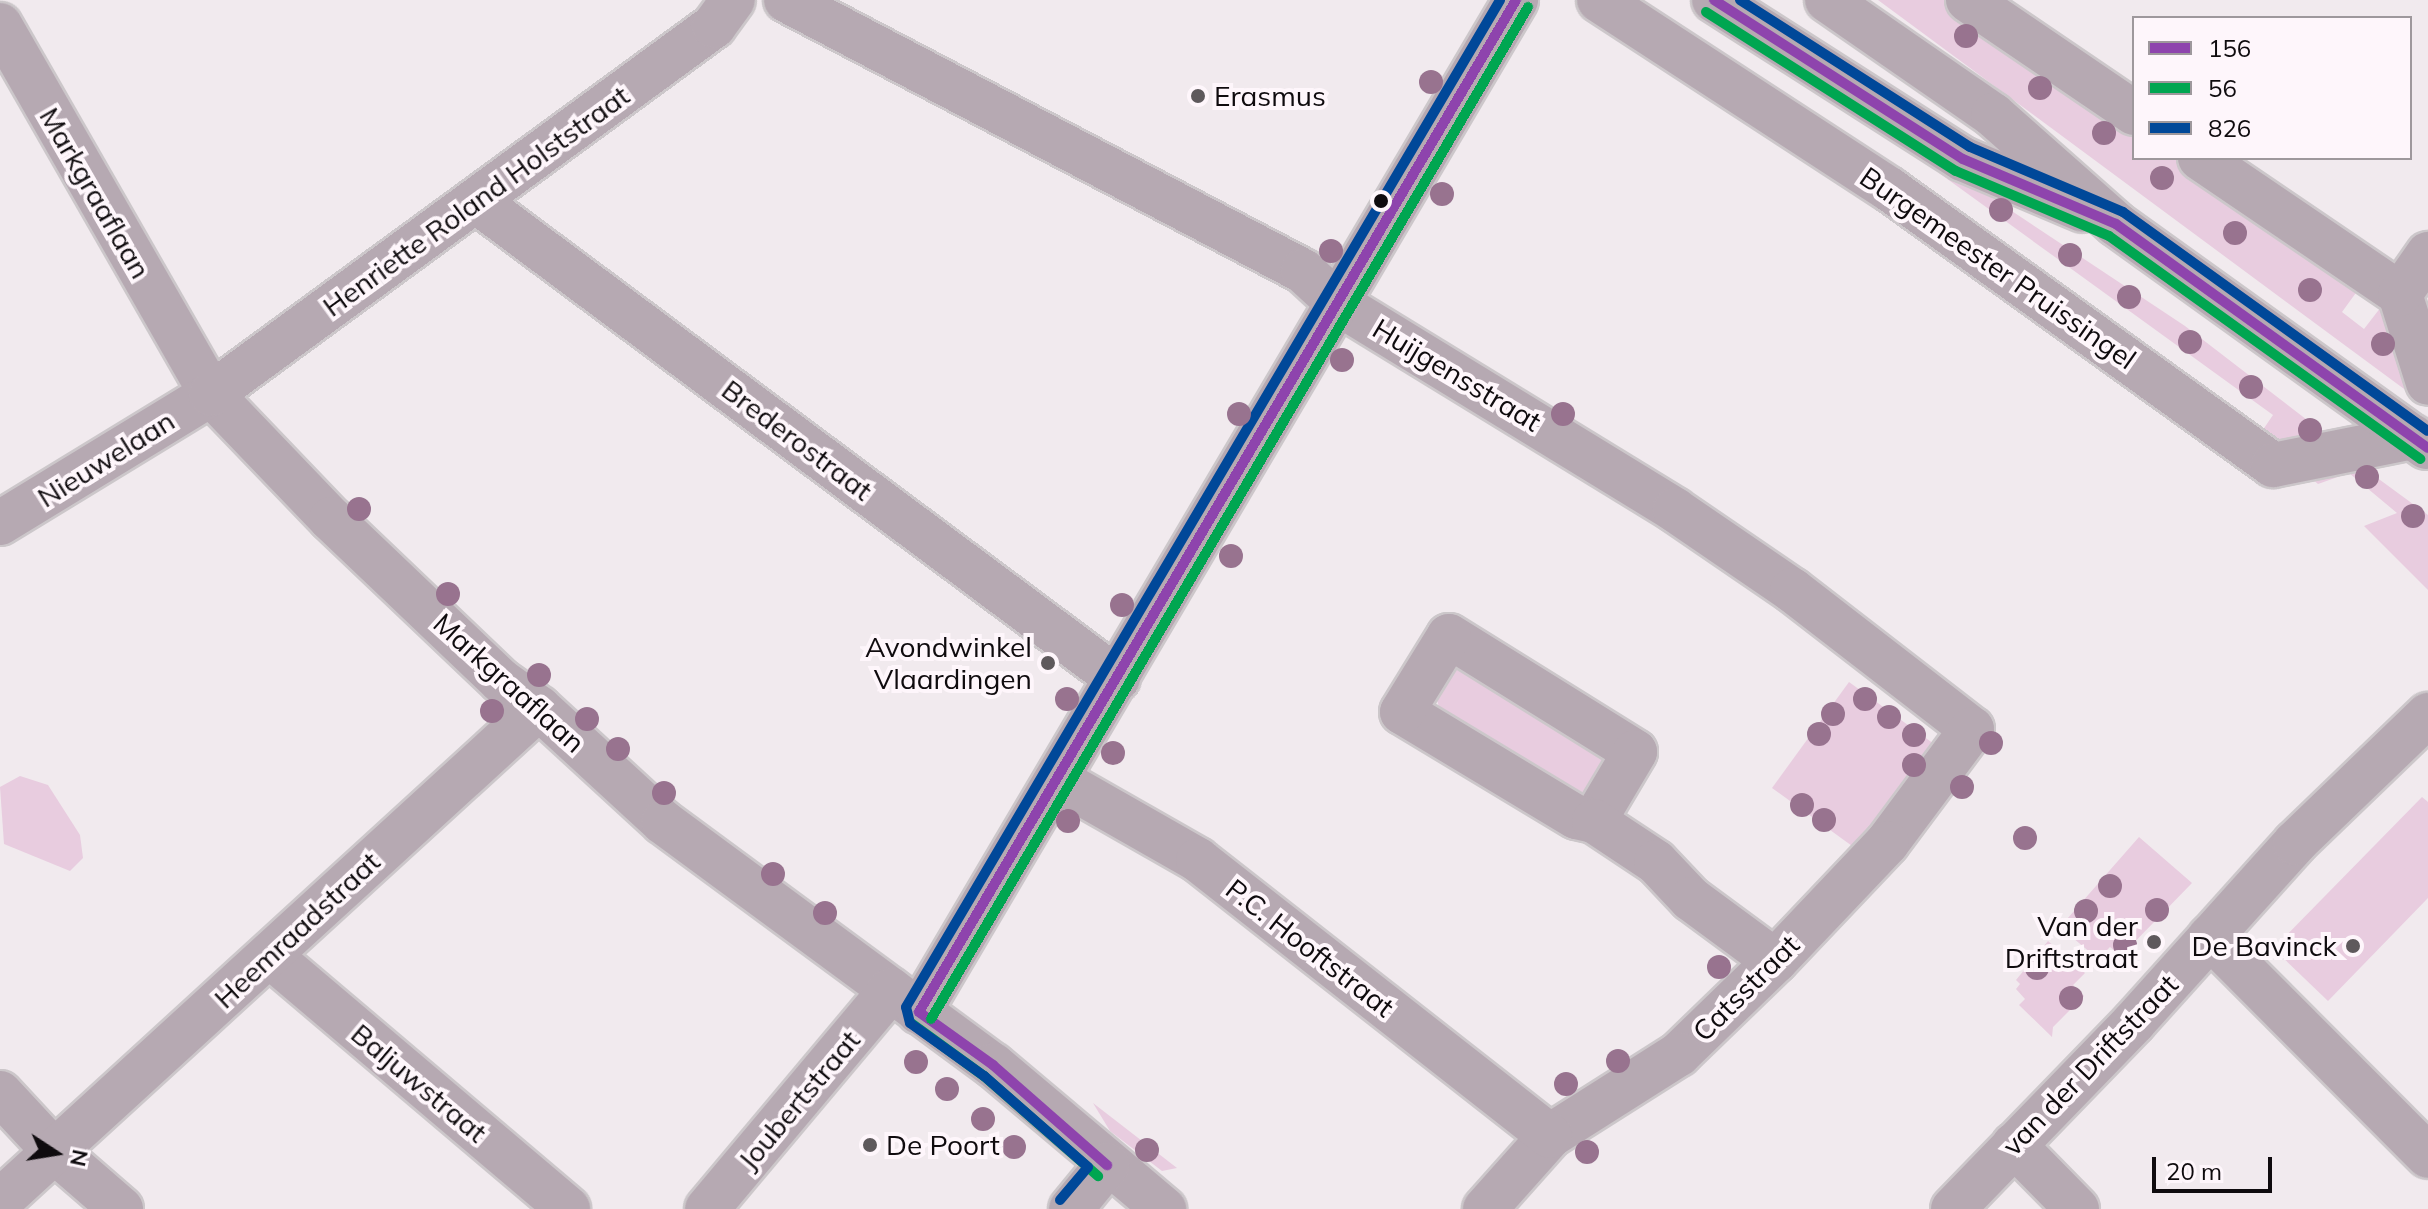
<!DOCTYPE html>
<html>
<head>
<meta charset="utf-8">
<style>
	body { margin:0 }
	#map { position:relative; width:2428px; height:1209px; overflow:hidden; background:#f1eaee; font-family:Mulish,sans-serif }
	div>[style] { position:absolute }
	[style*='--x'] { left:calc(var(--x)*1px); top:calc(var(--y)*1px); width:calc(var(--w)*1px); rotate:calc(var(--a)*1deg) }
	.green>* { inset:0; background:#e8ccdf }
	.roads { filter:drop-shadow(2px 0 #ccc7ca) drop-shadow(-2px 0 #ccc7ca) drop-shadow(0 2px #ccc7ca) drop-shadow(0 -2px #ccc7ca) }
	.minor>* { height:44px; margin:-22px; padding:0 22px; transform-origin:22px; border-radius:22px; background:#b6a9b2 }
	.bus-1>* { height:10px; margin:-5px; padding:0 5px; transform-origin:5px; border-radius:5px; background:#8e44ad }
	.bus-2>* { height:10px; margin:-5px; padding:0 5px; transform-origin:5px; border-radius:5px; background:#00a651 }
	.bus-3>* { height:10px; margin:-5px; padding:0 5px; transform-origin:5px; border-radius:5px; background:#004899 }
	.trees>* { width:24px; height:24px; margin:-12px; border-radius:50%; background:#98738f }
	.dots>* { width:22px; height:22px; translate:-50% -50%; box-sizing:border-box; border:4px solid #fef6fb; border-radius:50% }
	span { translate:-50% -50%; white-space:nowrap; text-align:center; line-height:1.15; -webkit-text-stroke:8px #fef6fb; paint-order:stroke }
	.poi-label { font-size:28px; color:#0f0b0e }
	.left { translate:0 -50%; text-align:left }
	.right { translate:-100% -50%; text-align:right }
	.street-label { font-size:28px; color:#0f0b0e }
	.legend { position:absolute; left:2132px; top:16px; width:280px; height:144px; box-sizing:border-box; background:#fef6fb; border:2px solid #9e989c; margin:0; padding:10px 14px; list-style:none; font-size:24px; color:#0f0b0e }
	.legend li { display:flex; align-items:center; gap:16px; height:40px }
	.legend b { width:40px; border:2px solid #9e989c }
	.north { position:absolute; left:16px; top:1113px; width:80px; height:80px; -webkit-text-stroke:6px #fef6fb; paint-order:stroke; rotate:102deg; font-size:22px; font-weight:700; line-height:32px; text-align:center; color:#0f0b0e }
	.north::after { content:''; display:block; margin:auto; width:28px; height:36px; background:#0f0b0e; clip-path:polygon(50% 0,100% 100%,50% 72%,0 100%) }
	.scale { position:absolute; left:2152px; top:1157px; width:120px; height:36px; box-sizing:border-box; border:4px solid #0f0b0e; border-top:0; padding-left:10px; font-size:24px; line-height:28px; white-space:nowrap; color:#0f0b0e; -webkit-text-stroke:6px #fef6fb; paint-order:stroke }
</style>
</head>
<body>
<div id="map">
	<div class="green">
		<div style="clip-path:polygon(1878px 0,1955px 0,2134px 126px,2134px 158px,2178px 158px,2358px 290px,2342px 312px,2364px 329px,2381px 307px,2419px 400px)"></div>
		<div style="clip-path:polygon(1944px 166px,2185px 326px,2324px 433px,2280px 444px,2258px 437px,2273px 415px,1939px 173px)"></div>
		<div style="clip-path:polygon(2361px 466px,2428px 515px,2428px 590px,2364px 526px,2397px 513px,2349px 473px,2318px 484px,2311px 478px)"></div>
		<div style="clip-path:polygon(1456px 664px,1609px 757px,1596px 790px,1581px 797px,1442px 717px,1433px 687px)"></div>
		<div style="clip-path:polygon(1849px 682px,1934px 744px,1859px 851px,1772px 788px)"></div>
		<div style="clip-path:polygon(20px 776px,48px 785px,80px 835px,83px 858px,70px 871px,4px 844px,0 787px)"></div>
		<div style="clip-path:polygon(2422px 797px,2428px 802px,2428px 898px,2328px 1001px,2278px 953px,2279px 943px)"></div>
		<div style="clip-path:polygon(2139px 837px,2192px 883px,2121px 956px,2110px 947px,2098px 959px,2060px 927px)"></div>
		<div style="clip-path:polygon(2048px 941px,2085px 973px,2073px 985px,2084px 996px,2053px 1027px,2052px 1037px,2019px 1005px,2025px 999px,2016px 989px,2020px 984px,2016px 980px)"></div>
		<div style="clip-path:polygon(1093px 1103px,1177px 1168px,1162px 1171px,1110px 1131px)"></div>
	</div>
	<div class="roads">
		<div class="minor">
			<div style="--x:786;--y:0;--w:584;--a:27.66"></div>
			<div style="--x:1303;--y:271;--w:49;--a:42.5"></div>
			<div style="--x:1339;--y:304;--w:394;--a:31.5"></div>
			<div style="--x:1675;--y:510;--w:142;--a:34.4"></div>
			<div style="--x:1792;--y:590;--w:227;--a:37.7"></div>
			<div style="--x:1972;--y:729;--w:142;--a:126.7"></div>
			<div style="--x:1887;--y:843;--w:163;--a:133.5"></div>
			<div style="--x:1775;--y:961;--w:134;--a:135.9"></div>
			<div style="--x:1679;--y:1054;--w:153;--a:147.6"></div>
			<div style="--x:1550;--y:1136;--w:98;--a:131.7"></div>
			<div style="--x:1599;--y:0;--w:346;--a:33.1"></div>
			<div style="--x:1889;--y:189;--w:473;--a:35.7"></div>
			<div style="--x:2273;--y:465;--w:143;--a:-11.3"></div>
			<div style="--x:1714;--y:0;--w:295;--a:32.6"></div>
			<div style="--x:1963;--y:159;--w:130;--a:23"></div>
			<div style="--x:1827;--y:0;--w:202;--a:34.7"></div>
			<div style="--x:1993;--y:115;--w:164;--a:41.5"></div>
			<div style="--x:2116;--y:224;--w:382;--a:35.7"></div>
			<div style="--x:1968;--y:0;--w:201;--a:34.2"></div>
			<div style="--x:0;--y:25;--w:425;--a:60.2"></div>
			<div style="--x:211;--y:394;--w:173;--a:46.2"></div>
			<div style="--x:331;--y:519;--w:235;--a:43.6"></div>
			<div style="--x:501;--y:681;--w:47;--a:35.4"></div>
			<div style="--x:539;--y:708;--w:168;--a:42.6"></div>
			<div style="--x:663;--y:822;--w:410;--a:36.4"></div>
			<div style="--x:993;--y:1065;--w:224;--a:40.1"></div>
			<div style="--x:2200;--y:158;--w:242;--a:34.2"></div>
			<div style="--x:2400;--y:294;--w:93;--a:72.5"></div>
			<div style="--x:476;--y:201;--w:800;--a:36.67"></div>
			<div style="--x:2400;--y:294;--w:49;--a:-55"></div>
			<div style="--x:0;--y:523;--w:247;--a:-31.4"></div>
			<div style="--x:211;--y:394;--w:623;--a:-36.19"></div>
			<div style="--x:714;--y:26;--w:32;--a:-54"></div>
			<div style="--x:1449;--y:636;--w:219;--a:31.9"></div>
			<div style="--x:1635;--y:752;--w:80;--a:120.7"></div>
			<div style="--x:1594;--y:821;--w:18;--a:-167"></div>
			<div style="--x:1576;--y:817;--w:203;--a:-148.9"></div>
			<div style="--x:1402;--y:712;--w:89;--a:-58.3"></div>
			<div style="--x:1058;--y:780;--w:161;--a:29.7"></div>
			<div style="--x:1198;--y:860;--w:447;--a:38.1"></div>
			<div style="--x:1594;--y:821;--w:74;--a:33.5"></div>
			<div style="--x:1656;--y:862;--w:51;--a:46.6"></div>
			<div style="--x:1691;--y:899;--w:104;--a:36.4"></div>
			<div style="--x:2210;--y:937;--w:309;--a:45.1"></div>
			<div style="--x:270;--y:956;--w:391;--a:40.3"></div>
			<div style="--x:919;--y:1012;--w:1175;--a:-59.46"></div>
			<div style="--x:0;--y:1093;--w:78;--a:47.1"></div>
			<div style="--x:53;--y:1150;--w:90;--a:40.9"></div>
			<div style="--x:2014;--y:1145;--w:90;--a:45.5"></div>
			<div style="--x:0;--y:1201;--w:730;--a:-42.45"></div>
			<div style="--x:707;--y:1209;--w:286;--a:-50"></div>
			<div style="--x:1071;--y:1209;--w:57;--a:-50.7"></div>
			<div style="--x:1953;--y:1209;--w:260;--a:-45.9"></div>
			<div style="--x:2134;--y:1022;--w:241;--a:-48"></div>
			<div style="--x:2295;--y:843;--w:185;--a:-43.9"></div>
		</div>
	</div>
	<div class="bus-1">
		<div style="--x:1714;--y:0;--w:295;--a:32.6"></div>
		<div style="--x:1963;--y:159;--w:166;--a:23"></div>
		<div style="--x:2116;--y:224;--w:384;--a:35.7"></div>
		<div style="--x:919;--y:1012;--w:1175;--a:-59.46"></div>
		<div style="--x:919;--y:1012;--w:91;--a:35.6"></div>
		<div style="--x:993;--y:1065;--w:152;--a:41.3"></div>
	</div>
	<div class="bus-2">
		<div style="--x:1706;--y:12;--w:296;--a:32.5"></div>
		<div style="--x:1956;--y:171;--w:166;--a:23"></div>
		<div style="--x:2109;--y:236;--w:383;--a:35.6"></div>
		<div style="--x:931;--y:1019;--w:1175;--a:-59.46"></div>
		<div style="--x:911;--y:1023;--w:90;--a:36"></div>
		<div style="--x:984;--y:1076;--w:152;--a:41.3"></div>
	</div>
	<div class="bus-3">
		<div style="--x:1740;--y:0;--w:273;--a:32.6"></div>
		<div style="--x:1970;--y:147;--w:166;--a:23"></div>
		<div style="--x:2123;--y:212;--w:375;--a:35.7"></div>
		<div style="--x:1060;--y:1200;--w:43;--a:-49.7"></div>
		<div style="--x:1088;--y:1167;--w:138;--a:-138.8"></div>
		<div style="--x:984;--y:1076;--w:91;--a:-144.4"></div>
		<div style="--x:910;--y:1023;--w:16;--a:-104"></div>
		<div style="--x:906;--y:1007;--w:1169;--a:-59.46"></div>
	</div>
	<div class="trees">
		<div style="left:1966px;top:36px"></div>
		<div style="left:1431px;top:82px"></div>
		<div style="left:2040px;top:88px"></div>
		<div style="left:2104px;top:133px"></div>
		<div style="left:2162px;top:178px"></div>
		<div style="left:1442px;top:194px"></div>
		<div style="left:2001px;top:210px"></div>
		<div style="left:2235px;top:233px"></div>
		<div style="left:1331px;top:251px"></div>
		<div style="left:2070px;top:255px"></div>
		<div style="left:2310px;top:290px"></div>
		<div style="left:2129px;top:297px"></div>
		<div style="left:2190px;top:342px"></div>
		<div style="left:2383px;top:344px"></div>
		<div style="left:1342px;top:360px"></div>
		<div style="left:2251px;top:387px"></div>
		<div style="left:1239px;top:414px"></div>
		<div style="left:1563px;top:414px"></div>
		<div style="left:2310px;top:430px"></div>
		<div style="left:2367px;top:477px"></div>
		<div style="left:359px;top:509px"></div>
		<div style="left:2413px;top:516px"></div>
		<div style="left:1231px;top:556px"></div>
		<div style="left:448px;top:594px"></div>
		<div style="left:1122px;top:605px"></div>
		<div style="left:539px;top:675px"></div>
		<div style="left:1067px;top:699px"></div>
		<div style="left:1865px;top:699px"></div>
		<div style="left:492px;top:711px"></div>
		<div style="left:1833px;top:714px"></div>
		<div style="left:1889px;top:717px"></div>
		<div style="left:587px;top:719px"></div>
		<div style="left:1819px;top:734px"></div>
		<div style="left:1914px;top:735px"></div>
		<div style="left:1991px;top:743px"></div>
		<div style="left:618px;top:749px"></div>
		<div style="left:1113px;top:753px"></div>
		<div style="left:1914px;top:765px"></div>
		<div style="left:1962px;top:787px"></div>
		<div style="left:664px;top:793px"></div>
		<div style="left:1802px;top:805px"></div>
		<div style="left:1824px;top:820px"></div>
		<div style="left:1068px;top:821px"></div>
		<div style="left:2025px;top:838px"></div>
		<div style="left:773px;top:874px"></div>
		<div style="left:2110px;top:886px"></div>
		<div style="left:2157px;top:910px"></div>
		<div style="left:2086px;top:911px"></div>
		<div style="left:825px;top:913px"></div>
		<div style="left:2125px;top:945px"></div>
		<div style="left:1719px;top:967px"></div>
		<div style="left:2037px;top:968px"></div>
		<div style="left:2071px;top:998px"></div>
		<div style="left:1618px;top:1061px"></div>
		<div style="left:916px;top:1062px"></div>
		<div style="left:1566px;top:1084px"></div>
		<div style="left:947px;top:1089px"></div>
		<div style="left:983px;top:1119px"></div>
		<div style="left:1014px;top:1147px"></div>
		<div style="left:1147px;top:1150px"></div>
		<div style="left:1587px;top:1152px"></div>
	</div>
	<div class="dots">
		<div style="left:1198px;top:96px;background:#5e595c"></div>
		<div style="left:1381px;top:201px;background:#0f0b0e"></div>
		<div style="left:1048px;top:663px;background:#5e595c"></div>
		<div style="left:2154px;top:942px;background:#5e595c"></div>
		<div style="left:2353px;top:946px;background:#5e595c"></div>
		<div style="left:870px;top:1145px;background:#5e595c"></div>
	</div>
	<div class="poi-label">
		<span class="left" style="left:1214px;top:96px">Erasmus</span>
		<span class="right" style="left:1032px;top:663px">Avondwinkel<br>Vlaardingen</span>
		<span class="right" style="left:2138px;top:942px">Van der<br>Driftstraat</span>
		<span class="right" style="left:2337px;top:946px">De Bavinck</span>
		<span class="left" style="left:886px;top:1145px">De Poort</span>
	</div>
	<div class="street-label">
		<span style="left:95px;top:193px;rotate:60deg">Markgraaflaan</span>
		<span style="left:476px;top:201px;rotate:-36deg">Henriette Roland Holststraat</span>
		<span style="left:1998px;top:268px;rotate:35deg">Burgemeester Pruissingel</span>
		<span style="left:1457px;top:375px;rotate:31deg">Huijgensstraat</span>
		<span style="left:797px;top:440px;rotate:37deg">Brederostraat</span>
		<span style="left:106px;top:459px;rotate:-32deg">Nieuwelaan</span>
		<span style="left:509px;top:683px;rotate:42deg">Markgraaflaan</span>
		<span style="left:297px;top:930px;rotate:-43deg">Heemraadstraat</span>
		<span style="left:1310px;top:948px;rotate:38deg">P.C. Hooftstraat</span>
		<span style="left:1746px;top:988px;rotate:-45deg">Catsstraat</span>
		<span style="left:2090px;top:1065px;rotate:-46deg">van der Driftstraat</span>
		<span style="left:419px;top:1083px;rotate:40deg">Baljuwstraat</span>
		<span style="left:799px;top:1100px;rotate:-50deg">Joubertstraat</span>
	</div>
	<ul class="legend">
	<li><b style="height:10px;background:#8e44ad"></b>156</li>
	<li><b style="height:10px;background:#00a651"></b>56</li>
	<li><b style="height:10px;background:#004899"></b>826</li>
	</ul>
	<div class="north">N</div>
	<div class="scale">20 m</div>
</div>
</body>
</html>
